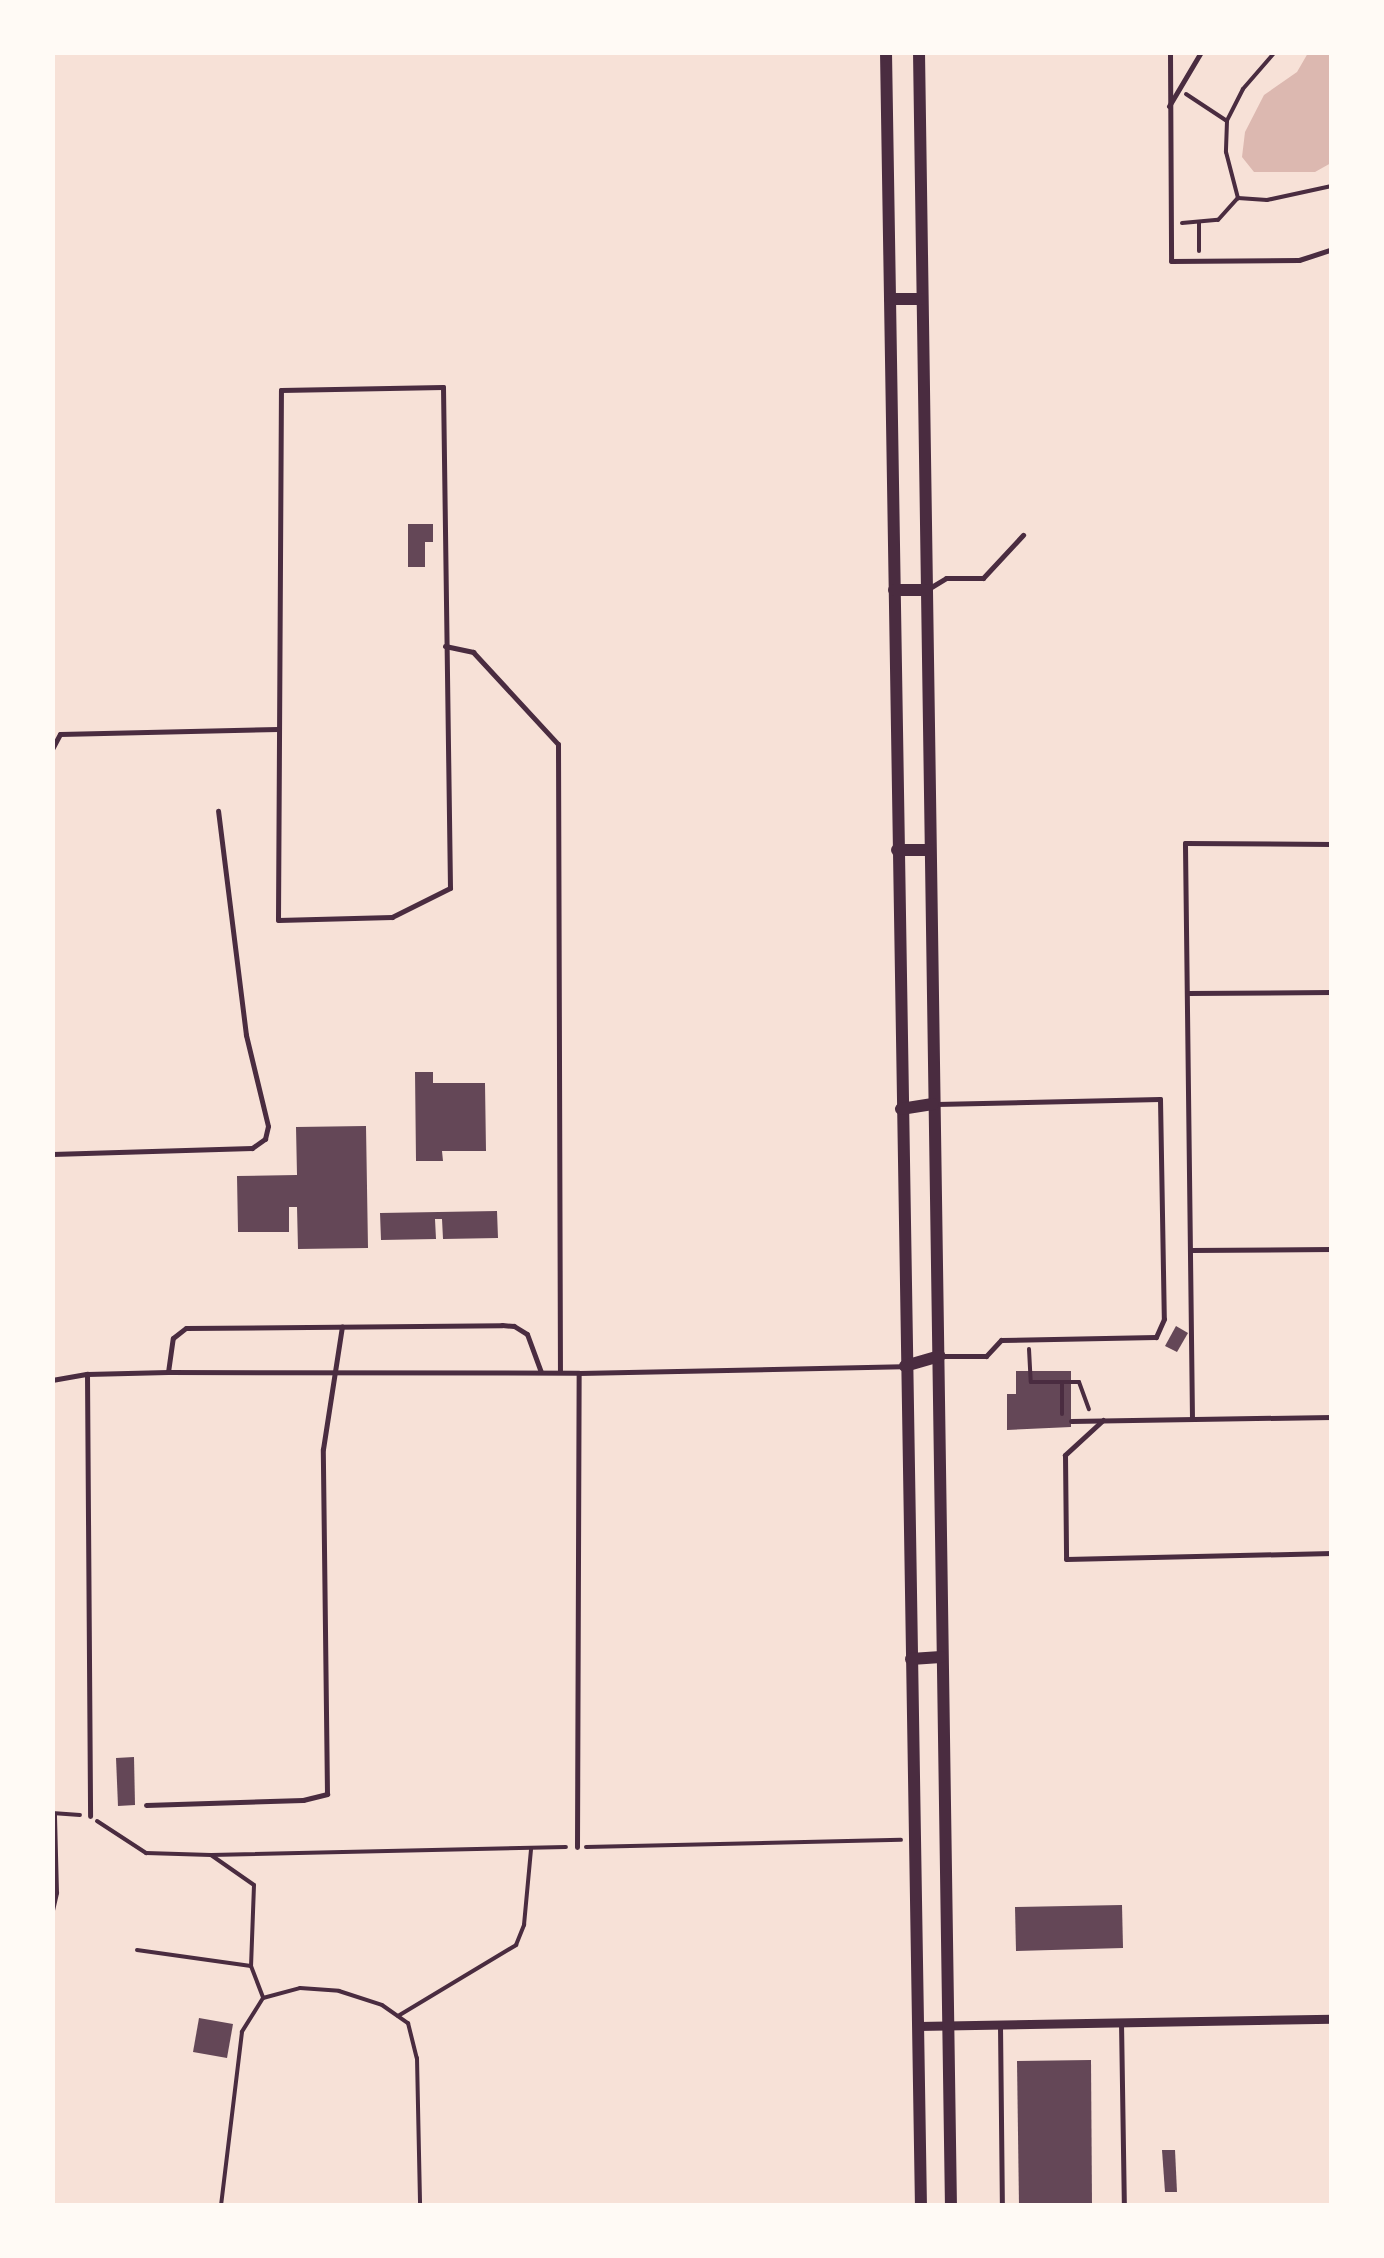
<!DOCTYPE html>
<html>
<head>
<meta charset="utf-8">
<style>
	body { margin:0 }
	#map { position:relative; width:1384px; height:2258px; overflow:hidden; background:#f7e1d7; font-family:"Sofia Sans Condensed",sans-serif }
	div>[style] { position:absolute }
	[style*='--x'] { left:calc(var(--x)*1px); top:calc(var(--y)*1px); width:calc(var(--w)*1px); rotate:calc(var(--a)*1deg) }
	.water>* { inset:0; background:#dcb8b0 }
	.building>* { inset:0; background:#644757 }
	.path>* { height:4px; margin:-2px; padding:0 2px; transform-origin:2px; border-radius:2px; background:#4a2c40 }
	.service>* { height:5px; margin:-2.5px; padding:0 2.5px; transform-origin:2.5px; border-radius:2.5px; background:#4a2c40 }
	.minor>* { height:9px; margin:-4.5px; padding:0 4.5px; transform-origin:4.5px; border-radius:4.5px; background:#4a2c40 }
	.secondary>* { height:12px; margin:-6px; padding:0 6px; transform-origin:6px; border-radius:6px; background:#4a2c40 }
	span { translate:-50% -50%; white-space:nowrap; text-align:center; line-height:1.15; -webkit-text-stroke:10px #fffaf5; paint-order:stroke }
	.frame { position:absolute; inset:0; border:55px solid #fffaf5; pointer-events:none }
</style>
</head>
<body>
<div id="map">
	<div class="water">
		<div style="clip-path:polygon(1308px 53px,1331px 53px,1331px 163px,1315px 172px,1254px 172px,1242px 157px,1245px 132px,1264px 95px,1297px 72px)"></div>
	</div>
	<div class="building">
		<div style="clip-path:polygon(408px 524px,433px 524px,433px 542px,425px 542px,425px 567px,408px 567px)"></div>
		<div style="clip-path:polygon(415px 1072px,433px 1072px,433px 1083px,485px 1083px,486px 1151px,442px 1151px,443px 1161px,416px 1161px)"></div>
		<div style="clip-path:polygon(366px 1126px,368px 1248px,298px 1249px,297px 1207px,289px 1207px,289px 1232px,238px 1232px,237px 1176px,297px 1175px,296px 1127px)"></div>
		<div style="clip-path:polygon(497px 1211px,498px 1238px,443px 1239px,442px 1219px,435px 1219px,436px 1239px,381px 1240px,380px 1213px)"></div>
		<div style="clip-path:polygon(1176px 1326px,1188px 1333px,1177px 1352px,1165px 1346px)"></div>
		<div style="clip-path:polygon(1016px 1371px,1071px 1371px,1071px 1427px,1007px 1430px,1007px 1394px,1016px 1394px)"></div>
		<div style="clip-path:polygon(134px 1757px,135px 1805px,118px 1806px,116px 1758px)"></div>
		<div style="clip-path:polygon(1122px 1905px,1123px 1948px,1016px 1951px,1015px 1907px)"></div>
		<div style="clip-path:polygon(199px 2018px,233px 2024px,227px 2058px,193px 2052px)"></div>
		<div style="clip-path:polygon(1091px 2060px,1092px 2206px,1019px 2206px,1017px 2061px)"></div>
		<div style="clip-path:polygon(1162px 2150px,1175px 2150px,1177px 2192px,1165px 2192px)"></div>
	</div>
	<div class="path">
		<div style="--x:1275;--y:52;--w:49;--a:130.9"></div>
		<div style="--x:1243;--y:89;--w:36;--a:117"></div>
		<div style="--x:1227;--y:121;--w:31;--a:92"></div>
		<div style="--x:1226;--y:152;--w:48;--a:75.4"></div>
		<div style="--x:1238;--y:198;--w:29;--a:4"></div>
		<div style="--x:1267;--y:200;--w:66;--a:-12.2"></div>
		<div style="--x:1186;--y:94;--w:49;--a:33.4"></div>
		<div style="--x:1199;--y:222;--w:29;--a:90"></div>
		<div style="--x:1182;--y:223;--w:36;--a:-5"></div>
		<div style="--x:1218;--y:220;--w:30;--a:-48"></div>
		<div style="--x:1029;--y:1349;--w:33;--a:87"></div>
		<div style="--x:1031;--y:1382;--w:48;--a:0"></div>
		<div style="--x:1079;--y:1382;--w:29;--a:70"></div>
		<div style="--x:1062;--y:1383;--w:31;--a:90"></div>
		<div style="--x:52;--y:1813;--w:28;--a:4"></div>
		<div style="--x:97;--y:1821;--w:59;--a:33.1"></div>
		<div style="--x:146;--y:1853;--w:65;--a:1.8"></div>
		<div style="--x:211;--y:1855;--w:52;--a:34.9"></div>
		<div style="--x:254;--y:1885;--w:81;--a:92.1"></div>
		<div style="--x:251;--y:1966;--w:34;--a:69"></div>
		<div style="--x:263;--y:1998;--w:40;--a:122"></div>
		<div style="--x:242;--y:2032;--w:175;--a:96.9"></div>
		<div style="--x:586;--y:1847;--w:315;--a:-1.3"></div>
		<div style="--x:211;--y:1855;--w:355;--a:-1.3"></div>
		<div style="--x:52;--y:1915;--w:23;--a:-77"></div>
		<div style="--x:57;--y:1893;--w:78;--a:-91.5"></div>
		<div style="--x:137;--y:1950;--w:115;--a:8"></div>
		<div style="--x:263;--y:1998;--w:38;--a:-15"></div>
		<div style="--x:300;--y:1988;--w:39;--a:4"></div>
		<div style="--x:339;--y:1991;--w:45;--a:18"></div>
		<div style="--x:382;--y:2005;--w:32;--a:35"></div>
		<div style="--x:408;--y:2023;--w:36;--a:76"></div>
		<div style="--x:417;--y:2058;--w:148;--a:88.8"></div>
		<div style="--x:398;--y:2016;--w:138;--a:-31"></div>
		<div style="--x:516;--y:1945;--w:22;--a:-68"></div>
		<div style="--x:524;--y:1925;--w:76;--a:-84.7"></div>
	</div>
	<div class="service">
		<div style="--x:1170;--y:52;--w:209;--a:89.7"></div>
		<div style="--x:1171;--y:261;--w:128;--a:-0.4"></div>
		<div style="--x:1299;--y:260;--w:35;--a:-18"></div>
		<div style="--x:1169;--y:106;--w:63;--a:-59.3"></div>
		<div style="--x:443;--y:387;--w:501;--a:89.2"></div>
		<div style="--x:450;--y:888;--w:65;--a:153.4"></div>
		<div style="--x:392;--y:917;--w:114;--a:178.5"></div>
		<div style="--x:278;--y:920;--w:530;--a:-89.68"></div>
		<div style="--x:281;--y:390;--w:162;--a:-1.1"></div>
		<div style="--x:928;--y:589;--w:21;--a:-31"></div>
		<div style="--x:946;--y:578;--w:37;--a:0"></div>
		<div style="--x:983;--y:578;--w:59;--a:-47.1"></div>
		<div style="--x:445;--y:646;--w:29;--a:12"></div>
		<div style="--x:473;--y:652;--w:125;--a:47.3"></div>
		<div style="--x:558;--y:744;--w:628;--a:89.82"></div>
		<div style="--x:52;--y:749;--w:17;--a:-62"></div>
		<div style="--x:60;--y:734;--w:218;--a:-1.3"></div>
		<div style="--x:1187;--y:993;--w:145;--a:-0.4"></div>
		<div style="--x:936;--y:1104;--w:224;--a:-1.3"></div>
		<div style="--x:1160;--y:1099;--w:220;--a:89"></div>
		<div style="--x:1164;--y:1319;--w:20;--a:114"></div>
		<div style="--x:1156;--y:1337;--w:155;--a:178.9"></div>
		<div style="--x:1001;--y:1340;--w:22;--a:133"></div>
		<div style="--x:986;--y:1356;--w:44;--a:180"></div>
		<div style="--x:52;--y:1154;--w:200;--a:-1.7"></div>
		<div style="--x:252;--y:1148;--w:16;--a:-35"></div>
		<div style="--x:265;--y:1139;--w:13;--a:-77"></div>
		<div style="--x:268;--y:1126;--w:94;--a:-103.6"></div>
		<div style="--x:246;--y:1035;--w:226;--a:-97.1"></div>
		<div style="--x:1190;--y:1250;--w:142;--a:-0.4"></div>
		<div style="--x:168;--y:1372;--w:34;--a:-82"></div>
		<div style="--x:173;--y:1338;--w:16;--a:-38"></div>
		<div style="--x:186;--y:1328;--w:316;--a:-0.5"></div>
		<div style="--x:502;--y:1325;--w:12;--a:5"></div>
		<div style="--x:514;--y:1326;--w:15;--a:32"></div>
		<div style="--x:527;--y:1334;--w:40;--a:69.8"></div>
		<div style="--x:87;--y:1374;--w:442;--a:89.6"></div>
		<div style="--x:52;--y:1380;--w:36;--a:-10"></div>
		<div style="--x:87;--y:1374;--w:81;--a:-1.4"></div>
		<div style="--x:168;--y:1372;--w:411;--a:0.1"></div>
		<div style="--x:579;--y:1373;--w:323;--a:-1.2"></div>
		<div style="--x:1192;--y:1419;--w:576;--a:-90.7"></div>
		<div style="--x:1185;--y:843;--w:147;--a:0.4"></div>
		<div style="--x:1103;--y:1420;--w:52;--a:137.4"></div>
		<div style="--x:1065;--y:1455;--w:104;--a:89.4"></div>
		<div style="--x:1066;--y:1559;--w:266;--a:-1.3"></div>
		<div style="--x:1071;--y:1421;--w:261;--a:-0.9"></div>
		<div style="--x:146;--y:1805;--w:157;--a:-1.8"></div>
		<div style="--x:303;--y:1800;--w:25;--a:-14"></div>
		<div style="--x:327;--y:1794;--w:345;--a:-90.7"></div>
		<div style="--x:323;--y:1449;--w:124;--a:-81.2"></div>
		<div style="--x:577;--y:1847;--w:474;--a:-89.8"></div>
		<div style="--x:1121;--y:2022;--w:184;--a:89.1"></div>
		<div style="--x:1000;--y:2025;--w:181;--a:89.4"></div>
	</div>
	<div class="minor">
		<div style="--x:918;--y:2026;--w:414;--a:-1"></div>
	</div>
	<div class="secondary">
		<div style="--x:886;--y:52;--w:2154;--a:89.07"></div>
		<div style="--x:919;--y:52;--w:2154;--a:89.15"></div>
		<div style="--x:890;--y:299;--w:31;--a:0"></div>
		<div style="--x:894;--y:590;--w:31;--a:0"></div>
		<div style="--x:897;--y:850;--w:33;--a:0"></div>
		<div style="--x:901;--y:1109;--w:32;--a:-9"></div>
		<div style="--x:905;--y:1366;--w:36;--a:-16"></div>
		<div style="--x:911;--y:1659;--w:30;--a:-4"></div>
	</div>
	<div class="frame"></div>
</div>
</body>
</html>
